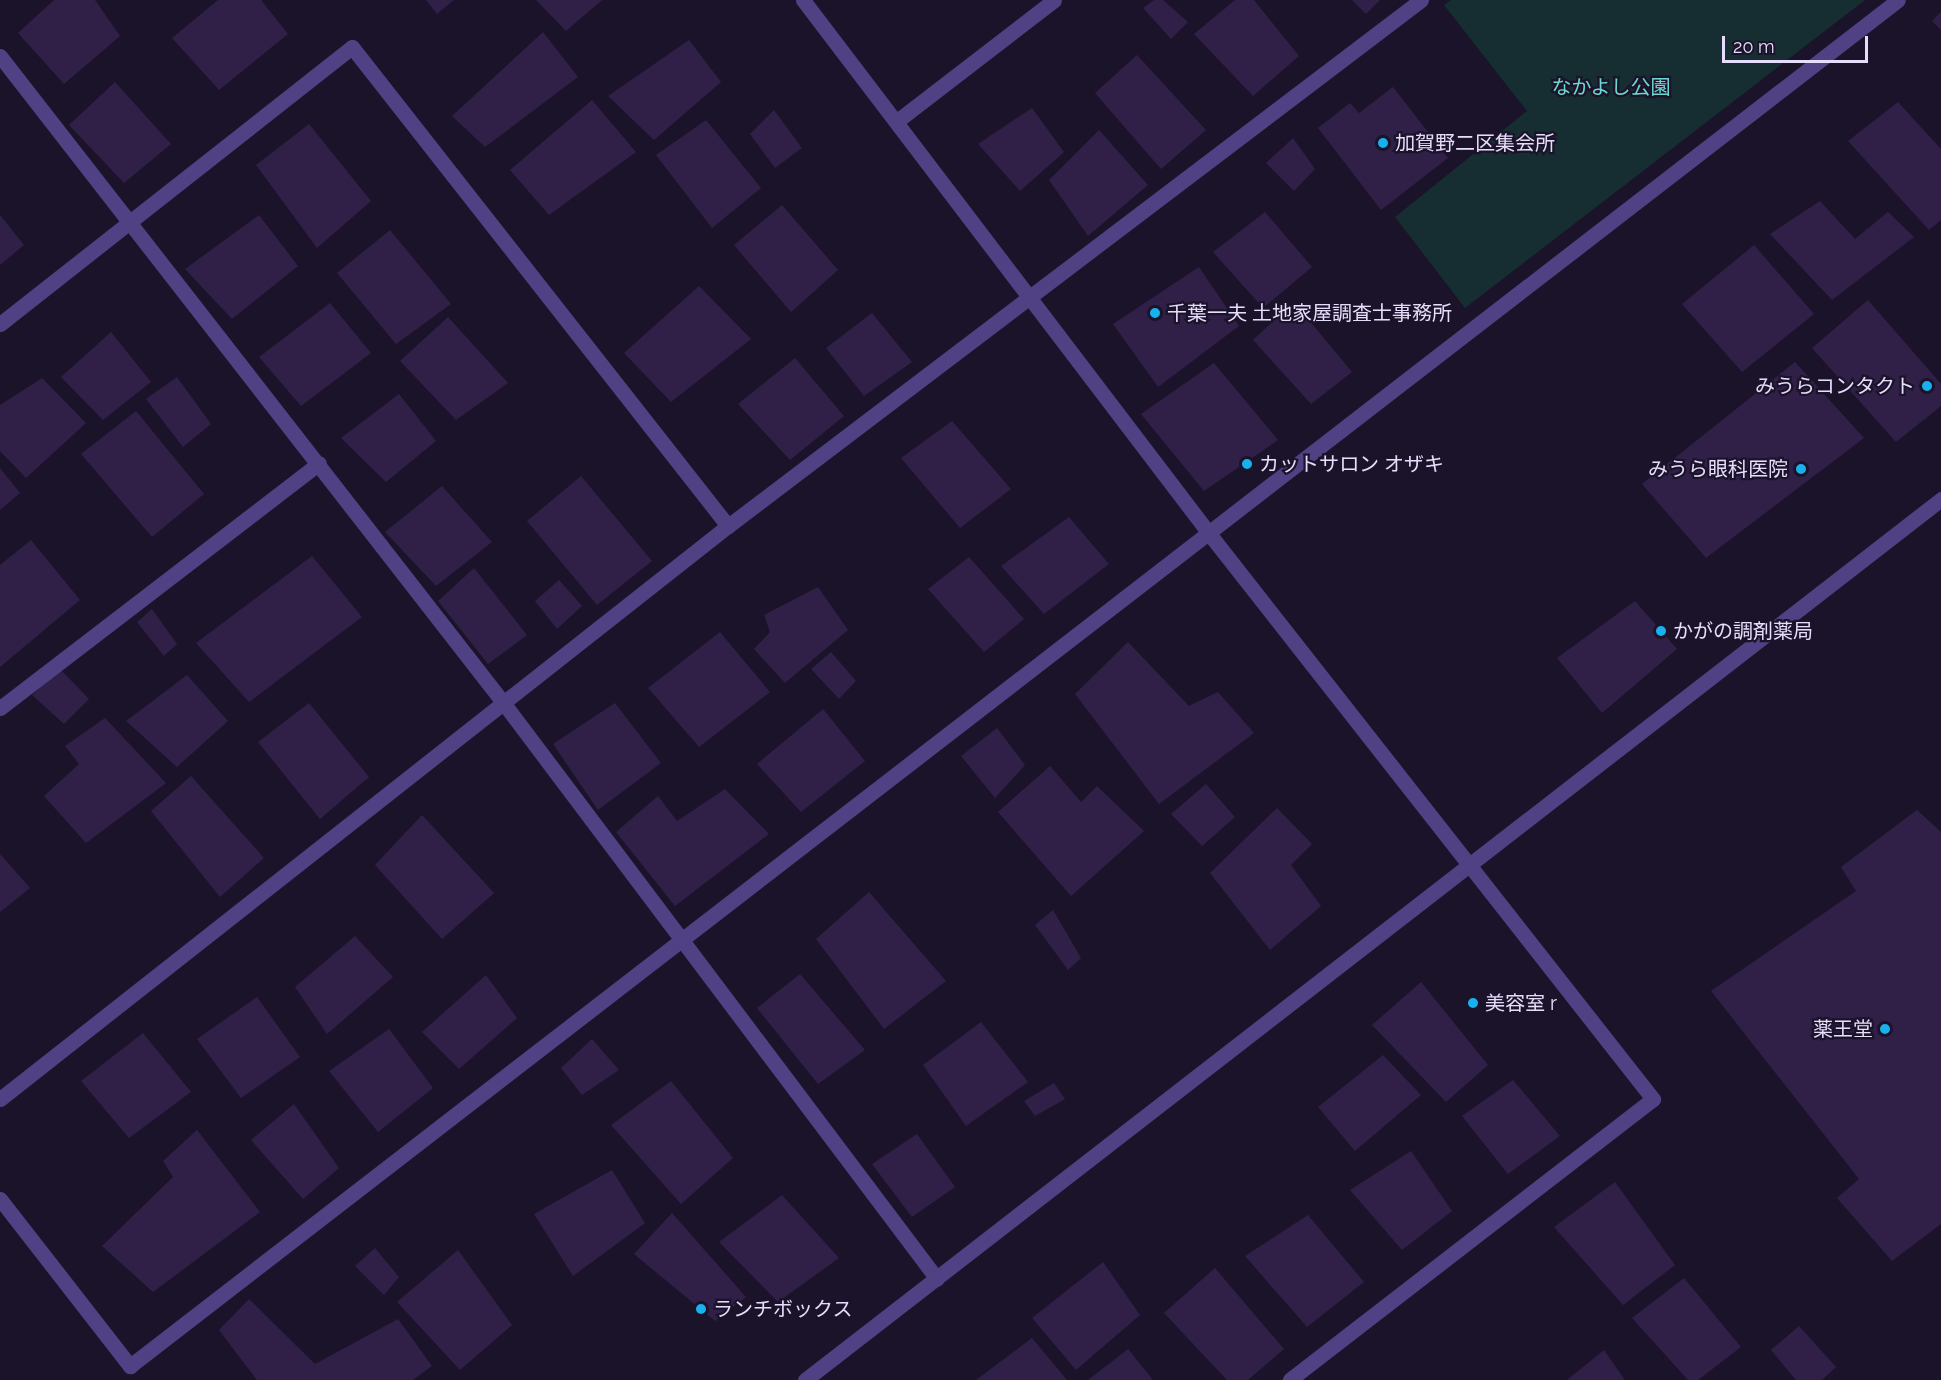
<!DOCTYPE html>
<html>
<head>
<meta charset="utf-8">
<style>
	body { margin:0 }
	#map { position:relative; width:1941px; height:1380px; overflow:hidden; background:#1b1329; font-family:Raleway,"Noto Sans JP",sans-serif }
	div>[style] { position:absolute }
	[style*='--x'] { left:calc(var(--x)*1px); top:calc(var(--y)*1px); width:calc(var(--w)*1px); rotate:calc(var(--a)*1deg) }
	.green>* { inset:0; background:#162e32 }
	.building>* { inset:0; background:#302048 }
	.minor>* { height:15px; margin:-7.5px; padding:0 7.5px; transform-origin:7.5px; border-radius:7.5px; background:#504184 }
	.dots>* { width:16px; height:16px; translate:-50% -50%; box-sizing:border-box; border:3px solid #1b1329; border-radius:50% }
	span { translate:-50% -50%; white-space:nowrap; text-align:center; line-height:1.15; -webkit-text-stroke:4.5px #1b1329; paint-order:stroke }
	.park-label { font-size:20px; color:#6dd8d1 }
	.poi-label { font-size:20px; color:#e6ddfc }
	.left { translate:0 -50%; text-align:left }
	.right { translate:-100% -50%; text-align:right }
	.scale { position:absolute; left:1722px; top:36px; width:146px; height:27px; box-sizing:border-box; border:3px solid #e6ddfc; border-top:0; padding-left:8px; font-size:18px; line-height:21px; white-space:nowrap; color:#e6ddfc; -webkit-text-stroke:4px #1b1329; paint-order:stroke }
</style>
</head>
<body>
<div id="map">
	<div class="green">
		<div style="clip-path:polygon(1451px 0,1865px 0,1465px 308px,1395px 217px,1527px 111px,1444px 5px)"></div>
	</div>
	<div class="building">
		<div style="clip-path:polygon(54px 0,95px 0,120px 36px,64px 84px,18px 33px)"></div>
		<div style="clip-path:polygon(218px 0,261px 0,288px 34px,219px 90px,172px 38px)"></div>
		<div style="clip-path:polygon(426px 0,454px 0,437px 14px)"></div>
		<div style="clip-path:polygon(536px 0,602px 0,566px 31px)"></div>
		<div style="clip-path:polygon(1154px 0,1163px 0,1188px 22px,1171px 39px,1143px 8px)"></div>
		<div style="clip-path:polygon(1235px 0,1254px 0,1299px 56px,1253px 96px,1194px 34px)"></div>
		<div style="clip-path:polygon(1352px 0,1380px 0,1366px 14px)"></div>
		<div style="clip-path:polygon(1941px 12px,1941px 30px,1932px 21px)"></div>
		<div style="clip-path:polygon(543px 32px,578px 77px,485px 147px,452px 116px)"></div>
		<div style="clip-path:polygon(689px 40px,721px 82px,654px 140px,608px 96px)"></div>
		<div style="clip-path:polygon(1137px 55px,1206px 130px,1161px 169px,1095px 93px)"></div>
		<div style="clip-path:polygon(115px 82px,171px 144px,124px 183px,69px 125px)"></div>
		<div style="clip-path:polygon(1393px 87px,1448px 158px,1381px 210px,1318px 128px,1350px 103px,1359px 113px)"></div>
		<div style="clip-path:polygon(592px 100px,636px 152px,549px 215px,510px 170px)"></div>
		<div style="clip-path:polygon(1898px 102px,1941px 149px,1941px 220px,1929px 230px,1848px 141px)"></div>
		<div style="clip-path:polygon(1032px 108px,1064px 152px,1020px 191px,978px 144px)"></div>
		<div style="clip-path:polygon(774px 110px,802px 148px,775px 168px,750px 134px)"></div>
		<div style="clip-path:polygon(706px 120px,761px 188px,712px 228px,656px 155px)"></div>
		<div style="clip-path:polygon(309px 124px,371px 201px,317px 248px,256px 165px)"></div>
		<div style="clip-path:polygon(1099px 130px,1148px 185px,1088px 236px,1049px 180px)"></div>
		<div style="clip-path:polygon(1293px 138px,1315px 169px,1294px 191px,1266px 163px)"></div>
		<div style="clip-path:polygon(1820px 201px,1855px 239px,1888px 212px,1914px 237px,1832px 300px,1770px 234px)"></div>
		<div style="clip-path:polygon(782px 205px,838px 270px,791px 312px,734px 245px)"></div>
		<div style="clip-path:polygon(1265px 212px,1312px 267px,1263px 308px,1213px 252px)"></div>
		<div style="clip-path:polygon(0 215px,24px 245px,0 265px)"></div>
		<div style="clip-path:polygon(259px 215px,298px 266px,232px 319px,185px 269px)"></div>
		<div style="clip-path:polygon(390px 230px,451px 304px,396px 344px,337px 273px)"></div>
		<div style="clip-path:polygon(1754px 245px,1814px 314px,1742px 372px,1682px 304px)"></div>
		<div style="clip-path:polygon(1199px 267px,1239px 326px,1158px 387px,1113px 324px)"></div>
		<div style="clip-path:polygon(699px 286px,751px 339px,671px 402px,624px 353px)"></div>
		<div style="clip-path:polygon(1868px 300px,1941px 384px,1941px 406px,1896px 442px,1812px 348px)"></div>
		<div style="clip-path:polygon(1294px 302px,1352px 372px,1311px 404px,1253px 340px)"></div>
		<div style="clip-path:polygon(330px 303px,371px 353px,301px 406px,259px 357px)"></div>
		<div style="clip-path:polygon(872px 313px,912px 362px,864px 396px,826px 348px)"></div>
		<div style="clip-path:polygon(448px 317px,508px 383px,456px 420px,400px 361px)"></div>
		<div style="clip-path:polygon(111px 332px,151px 382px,103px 420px,61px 377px)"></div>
		<div style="clip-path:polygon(795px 358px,844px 416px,790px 460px,738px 404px)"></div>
		<div style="clip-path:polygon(1795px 362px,1864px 438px,1706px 558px,1642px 484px)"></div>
		<div style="clip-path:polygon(1214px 363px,1278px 440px,1204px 491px,1141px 414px)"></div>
		<div style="clip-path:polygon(177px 377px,211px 424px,183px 447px,146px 399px)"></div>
		<div style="clip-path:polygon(42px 378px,86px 423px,26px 478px,0 451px,0 405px)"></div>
		<div style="clip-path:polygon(399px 394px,436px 441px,386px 482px,341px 438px)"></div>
		<div style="clip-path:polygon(136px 411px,204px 494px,152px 537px,81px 454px)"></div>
		<div style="clip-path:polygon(952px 421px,1011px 489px,960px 528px,901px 458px)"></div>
		<div style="clip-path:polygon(0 468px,20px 493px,0 510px)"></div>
		<div style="clip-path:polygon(581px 476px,652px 561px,597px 605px,527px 521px)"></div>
		<div style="clip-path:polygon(442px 486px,492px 542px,436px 586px,385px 532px)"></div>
		<div style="clip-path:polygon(1069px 517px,1109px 564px,1044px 614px,1001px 566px)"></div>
		<div style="clip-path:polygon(31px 540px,80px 600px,0 667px,0 565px)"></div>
		<div style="clip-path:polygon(312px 556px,362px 617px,249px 702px,196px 643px)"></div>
		<div style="clip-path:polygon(969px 557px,1024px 619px,984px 652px,928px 589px)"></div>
		<div style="clip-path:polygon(474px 568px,527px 635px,488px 664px,438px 601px)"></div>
		<div style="clip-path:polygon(559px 580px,582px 606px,557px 629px,535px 601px)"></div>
		<div style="clip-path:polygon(818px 587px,848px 630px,785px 683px,754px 649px,770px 632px,764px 615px)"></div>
		<div style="clip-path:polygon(1635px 601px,1677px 649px,1602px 713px,1557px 658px)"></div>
		<div style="clip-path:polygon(152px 609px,177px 644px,164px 656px,137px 622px)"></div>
		<div style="clip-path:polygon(720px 632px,770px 692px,699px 747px,648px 688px)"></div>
		<div style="clip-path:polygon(1128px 642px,1189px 706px,1218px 692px,1254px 733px,1159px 804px,1075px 694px)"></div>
		<div style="clip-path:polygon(831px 652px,856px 681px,839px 699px,811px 669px)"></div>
		<div style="clip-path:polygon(60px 669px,89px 699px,64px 724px,32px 695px)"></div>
		<div style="clip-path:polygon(187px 675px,228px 721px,177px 767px,126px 721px)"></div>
		<div style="clip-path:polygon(309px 703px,369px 777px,320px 819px,258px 742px)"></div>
		<div style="clip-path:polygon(615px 703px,661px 763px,598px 810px,553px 744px)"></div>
		<div style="clip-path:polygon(823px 709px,865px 761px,801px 812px,757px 764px)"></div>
		<div style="clip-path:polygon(105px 718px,166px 783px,86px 843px,44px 796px,79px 764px,65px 746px)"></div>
		<div style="clip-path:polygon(997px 728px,1025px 765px,995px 798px,961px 756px)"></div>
		<div style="clip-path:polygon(1050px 766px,1081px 802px,1097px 786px,1144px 831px,1071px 896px,998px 812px)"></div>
		<div style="clip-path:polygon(191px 776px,264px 858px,220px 897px,151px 811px)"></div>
		<div style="clip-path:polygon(1206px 784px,1235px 817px,1202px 846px,1171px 814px)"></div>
		<div style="clip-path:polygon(725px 789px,769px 834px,675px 906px,616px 832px,658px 796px,677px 821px)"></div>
		<div style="clip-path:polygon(1277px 808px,1312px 844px,1291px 865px,1321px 906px,1270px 950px,1210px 873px)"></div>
		<div style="clip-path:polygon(1917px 810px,1941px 832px,1941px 1224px,1892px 1261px,1837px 1198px,1859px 1179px,1711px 991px,1856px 891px,1841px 867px)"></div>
		<div style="clip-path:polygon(422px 815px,494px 893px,442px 939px,375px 865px)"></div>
		<div style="clip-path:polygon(0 854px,30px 888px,0 912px)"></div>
		<div style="clip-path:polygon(869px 892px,946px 981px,884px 1029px,816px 939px)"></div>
		<div style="clip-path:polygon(1053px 910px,1081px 958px,1068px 970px,1035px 925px)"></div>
		<div style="clip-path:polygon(355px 936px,393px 977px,327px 1034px,295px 987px)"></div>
		<div style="clip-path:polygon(800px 974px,865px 1050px,818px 1084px,757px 1008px)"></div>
		<div style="clip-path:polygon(486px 975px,517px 1018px,459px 1069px,422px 1032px)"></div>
		<div style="clip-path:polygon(1421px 982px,1488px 1065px,1446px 1102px,1372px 1025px)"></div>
		<div style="clip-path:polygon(257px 997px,300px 1057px,241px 1098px,197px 1039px)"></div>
		<div style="clip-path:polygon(981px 1022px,1028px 1082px,966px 1126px,923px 1065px)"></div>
		<div style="clip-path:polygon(389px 1029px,433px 1088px,378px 1132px,329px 1071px)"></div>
		<div style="clip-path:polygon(143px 1033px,191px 1092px,129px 1138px,81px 1081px)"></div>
		<div style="clip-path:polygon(592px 1039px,619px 1070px,582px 1095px,561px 1068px)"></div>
		<div style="clip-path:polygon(1383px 1055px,1421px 1095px,1355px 1151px,1318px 1107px)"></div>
		<div style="clip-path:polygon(1513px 1080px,1560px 1136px,1508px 1174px,1462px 1116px)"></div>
		<div style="clip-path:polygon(671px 1081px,733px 1158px,681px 1204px,611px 1125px)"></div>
		<div style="clip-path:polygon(1054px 1083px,1065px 1099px,1035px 1116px,1024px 1101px)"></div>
		<div style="clip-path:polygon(294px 1104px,339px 1168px,303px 1199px,251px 1140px)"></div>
		<div style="clip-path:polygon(197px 1130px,260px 1212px,153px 1292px,102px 1246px,173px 1177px,163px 1161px)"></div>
		<div style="clip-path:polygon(917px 1134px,955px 1187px,912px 1217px,872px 1164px)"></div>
		<div style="clip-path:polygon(1411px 1151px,1452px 1211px,1402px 1250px,1350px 1190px)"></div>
		<div style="clip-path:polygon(612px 1170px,645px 1223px,573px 1276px,534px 1214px)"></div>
		<div style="clip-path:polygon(1615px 1182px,1675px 1265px,1623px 1305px,1554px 1227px)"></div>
		<div style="clip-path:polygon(782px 1195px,839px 1258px,778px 1302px,719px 1242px)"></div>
		<div style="clip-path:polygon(672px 1213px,746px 1297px,715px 1321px,634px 1254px)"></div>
		<div style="clip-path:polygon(1308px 1215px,1364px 1282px,1307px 1327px,1245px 1256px)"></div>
		<div style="clip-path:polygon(375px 1248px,399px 1277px,384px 1295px,355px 1266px)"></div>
		<div style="clip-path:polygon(458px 1250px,512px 1325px,460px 1370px,397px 1302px)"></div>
		<div style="clip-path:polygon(1103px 1262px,1140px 1315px,1076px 1370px,1032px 1318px)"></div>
		<div style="clip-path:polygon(1215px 1268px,1284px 1349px,1248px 1380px,1227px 1380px,1164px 1313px)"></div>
		<div style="clip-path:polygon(1684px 1278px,1741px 1347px,1698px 1380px,1688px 1380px,1632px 1318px)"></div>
		<div style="clip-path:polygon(249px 1299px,315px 1364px,398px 1319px,432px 1366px,413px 1380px,257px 1380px,219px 1330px)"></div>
		<div style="clip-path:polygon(1799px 1326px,1836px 1367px,1822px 1380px,1796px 1380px,1771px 1350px)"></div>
		<div style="clip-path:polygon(1032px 1338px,1067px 1380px,976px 1380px)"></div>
		<div style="clip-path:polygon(1128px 1349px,1153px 1380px,1088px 1380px)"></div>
		<div style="clip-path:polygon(1604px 1350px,1625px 1380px,1567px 1380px)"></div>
	</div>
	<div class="minor">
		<div style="--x:803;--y:0;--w:674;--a:52.72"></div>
		<div style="--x:1211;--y:536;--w:716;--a:51.87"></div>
		<div style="--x:1653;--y:1099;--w:459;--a:142.3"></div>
		<div style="--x:0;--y:56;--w:822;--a:52.11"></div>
		<div style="--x:505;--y:705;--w:718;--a:53.03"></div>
		<div style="--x:897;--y:121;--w:198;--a:-37.6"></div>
		<div style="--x:0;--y:324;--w:448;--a:-38.2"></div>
		<div style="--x:352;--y:47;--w:609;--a:51.87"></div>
		<div style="--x:0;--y:708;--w:402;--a:-37.5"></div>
		<div style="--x:0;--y:1099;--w:926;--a:-38.21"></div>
		<div style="--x:728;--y:526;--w:870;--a:-37.2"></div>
		<div style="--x:0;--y:1199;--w:212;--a:52.1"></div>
		<div style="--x:130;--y:1366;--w:2234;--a:-37.69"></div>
		<div style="--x:805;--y:1380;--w:1438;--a:-37.79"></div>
	</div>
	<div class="dots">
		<div style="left:1383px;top:143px;background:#18b1ee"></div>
		<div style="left:1155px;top:313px;background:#18b1ee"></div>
		<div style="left:1927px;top:386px;background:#18b1ee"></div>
		<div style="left:1247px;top:464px;background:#18b1ee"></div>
		<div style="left:1801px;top:469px;background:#18b1ee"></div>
		<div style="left:1661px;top:631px;background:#18b1ee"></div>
		<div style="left:1473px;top:1003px;background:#18b1ee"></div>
		<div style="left:1885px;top:1029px;background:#18b1ee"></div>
		<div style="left:701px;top:1309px;background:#18b1ee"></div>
	</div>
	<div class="park-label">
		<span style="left:1611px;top:87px">なかよし公園</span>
	</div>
	<div class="poi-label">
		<span class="left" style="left:1395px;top:143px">加賀野二区集会所</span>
		<span class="left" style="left:1167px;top:313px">千葉一夫 土地家屋調査士事務所</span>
		<span class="right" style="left:1915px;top:386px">みうらコンタクト</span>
		<span class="left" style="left:1259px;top:464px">カットサロン オザキ</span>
		<span class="right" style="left:1788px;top:469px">みうら眼科医院</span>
		<span class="left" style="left:1673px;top:631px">かがの調剤薬局</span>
		<span class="left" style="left:1485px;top:1003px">美容室 r</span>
		<span class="right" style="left:1873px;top:1029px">薬王堂</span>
		<span class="left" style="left:713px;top:1309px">ランチボックス</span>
	</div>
	<div class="scale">20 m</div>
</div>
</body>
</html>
